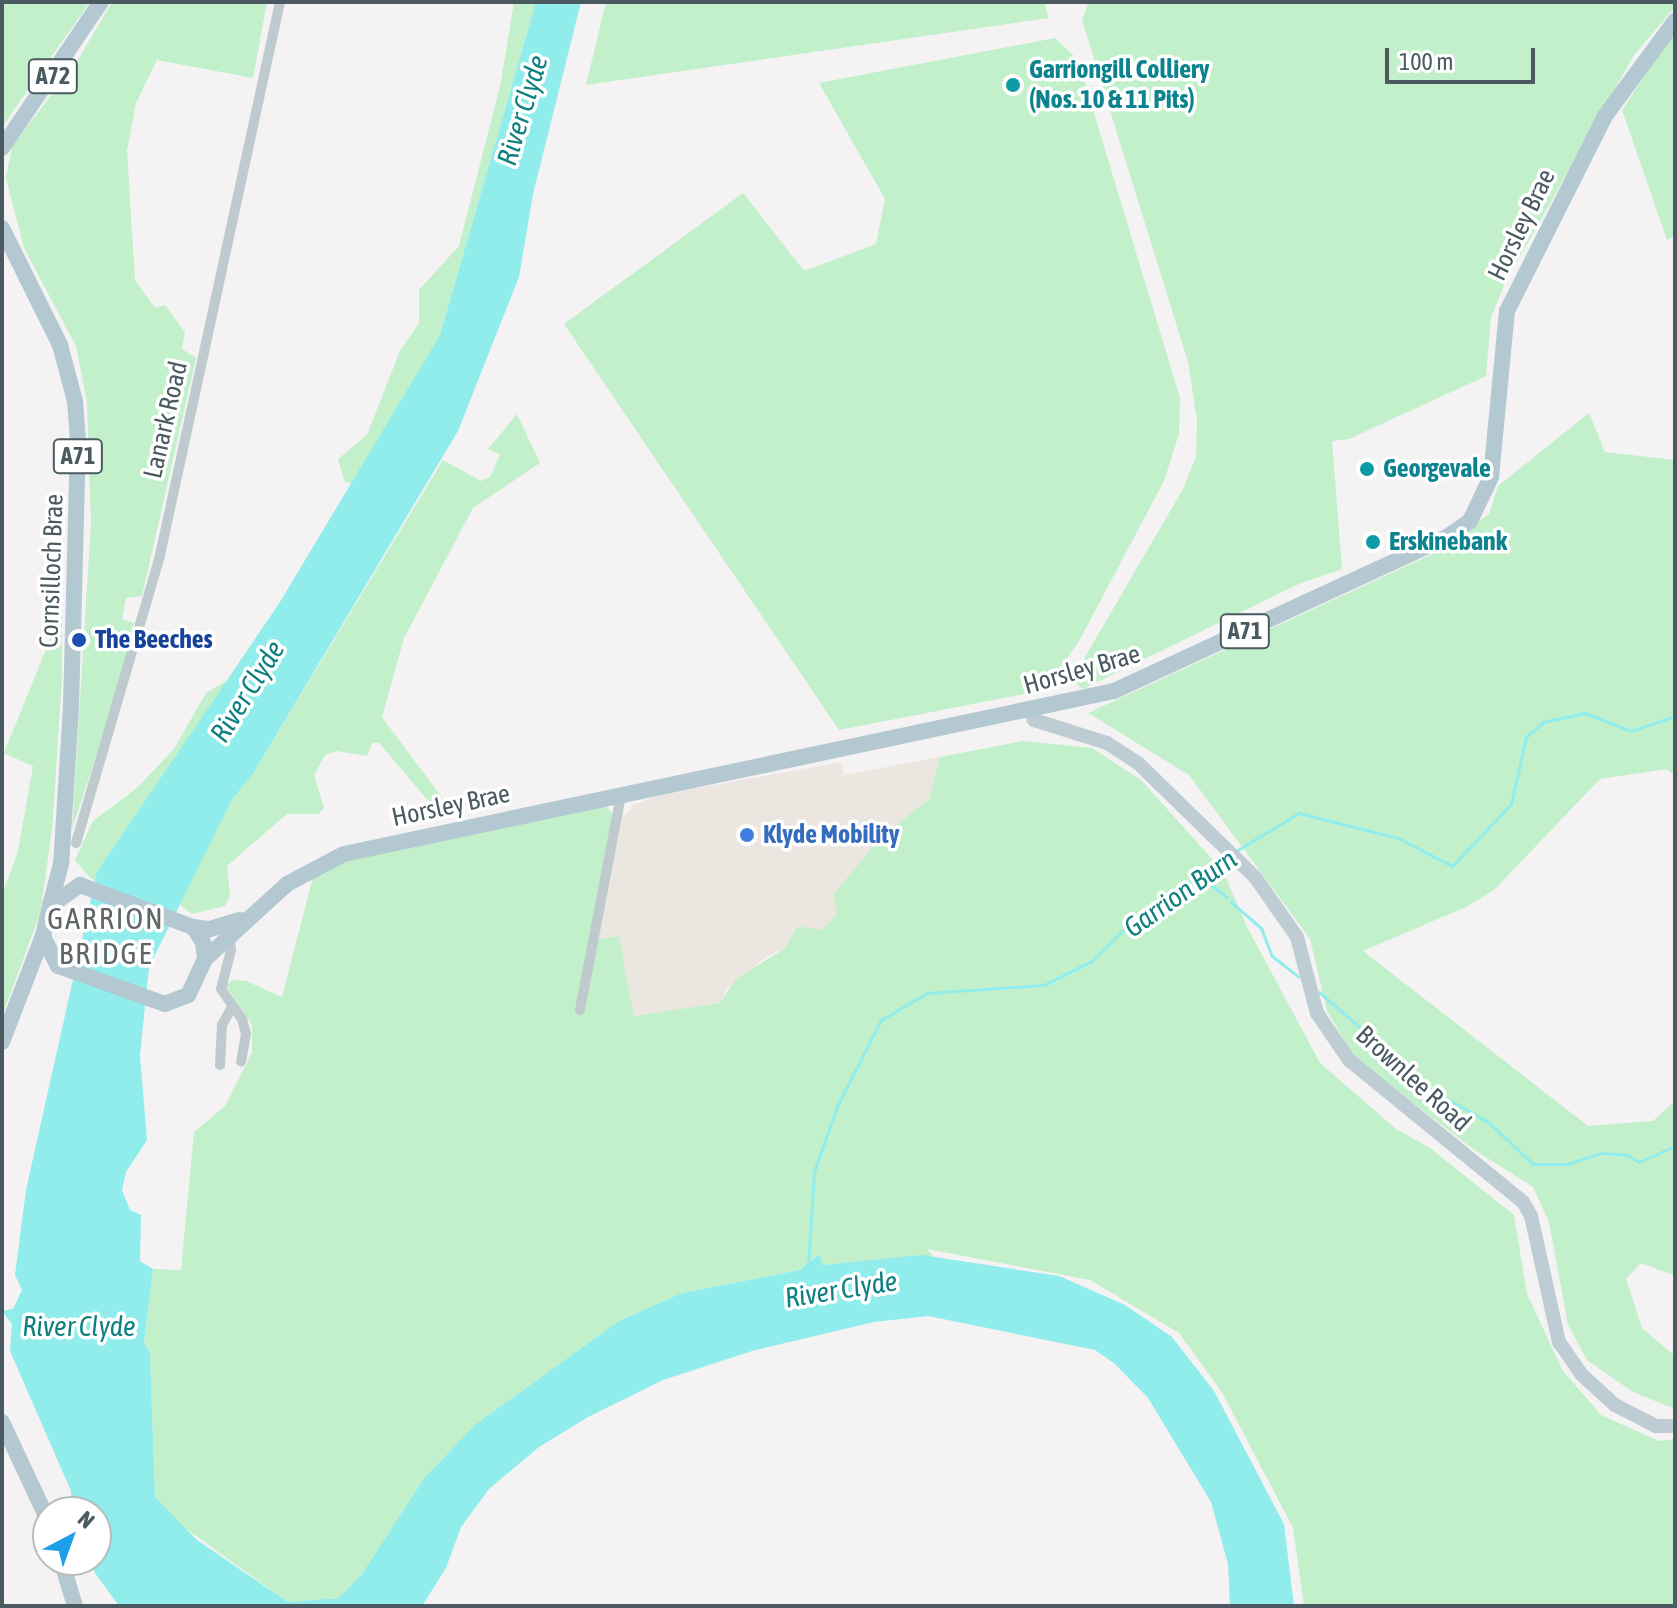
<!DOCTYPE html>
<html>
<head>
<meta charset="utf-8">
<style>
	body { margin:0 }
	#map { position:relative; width:1677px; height:1608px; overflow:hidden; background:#f4f2f3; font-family:"Asap Condensed",sans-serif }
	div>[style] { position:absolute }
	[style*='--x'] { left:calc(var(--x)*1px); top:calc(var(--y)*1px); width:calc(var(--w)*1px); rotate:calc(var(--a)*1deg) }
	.commercial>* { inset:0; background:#ebe6e0 }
	.green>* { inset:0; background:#c2f0ca }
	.water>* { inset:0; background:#90edec }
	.stream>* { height:3px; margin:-1.5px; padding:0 1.5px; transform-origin:1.5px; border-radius:1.5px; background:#90edec }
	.minor>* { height:10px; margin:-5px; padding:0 5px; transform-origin:5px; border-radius:5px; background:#becace }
	.secondary>* { height:14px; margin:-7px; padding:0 7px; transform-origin:7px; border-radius:7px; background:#becdd3 }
	.primary>* { height:16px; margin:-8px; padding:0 8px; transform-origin:8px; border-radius:8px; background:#b3c8d0 }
	.dots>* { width:22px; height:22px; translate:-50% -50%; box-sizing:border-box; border:4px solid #fff; border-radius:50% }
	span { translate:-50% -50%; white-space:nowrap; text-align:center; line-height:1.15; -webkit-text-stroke:7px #fff; paint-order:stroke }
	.shield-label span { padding:2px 6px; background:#fff; border:2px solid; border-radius:6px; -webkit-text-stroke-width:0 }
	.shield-label { font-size:24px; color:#4a5a60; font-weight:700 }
	.culture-label { font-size:26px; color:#0d838f; font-weight:700 }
	.left { translate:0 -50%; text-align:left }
	.street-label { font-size:26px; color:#4a5a60 }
	.transit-label { font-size:26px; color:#164399; font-weight:700 }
	.shop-label { font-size:26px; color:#366cbe; font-weight:700 }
	.water-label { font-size:28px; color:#0e8080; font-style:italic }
	.quarter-label { font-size:30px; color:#5e6467; letter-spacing:2px }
	.frame { position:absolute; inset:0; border:4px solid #4a5a60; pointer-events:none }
	.north { position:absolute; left:32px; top:1496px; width:80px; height:80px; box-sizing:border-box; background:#fff; border:2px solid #b7bdbf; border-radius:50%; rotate:41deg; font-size:22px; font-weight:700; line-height:32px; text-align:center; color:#4a5a60 }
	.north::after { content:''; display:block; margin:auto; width:28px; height:36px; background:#1b9fe6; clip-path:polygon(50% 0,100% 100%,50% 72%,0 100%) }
	.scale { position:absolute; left:1385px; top:48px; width:150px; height:36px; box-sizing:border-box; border:4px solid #4a5a60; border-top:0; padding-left:10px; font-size:24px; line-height:28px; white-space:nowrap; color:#4a5a60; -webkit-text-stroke:6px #fff; paint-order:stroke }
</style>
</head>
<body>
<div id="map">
	<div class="commercial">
		<div style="clip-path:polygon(940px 757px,929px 799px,881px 837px,838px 915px,821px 930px,798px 926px,784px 949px,767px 956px,726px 990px,721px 1003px,634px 1016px,619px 936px,591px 940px,613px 814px,626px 815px,633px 805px,659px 795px,841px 762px,844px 775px)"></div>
	</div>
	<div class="green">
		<div style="clip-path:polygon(2px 2px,90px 2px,2px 127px)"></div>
		<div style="clip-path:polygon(112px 2px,267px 2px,253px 78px,157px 60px,136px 103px,127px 151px,135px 280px,155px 308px,165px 305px,185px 332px,182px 349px,196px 358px,142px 596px,126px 598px,122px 619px,134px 623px,122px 678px,72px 829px,91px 522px,87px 403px,76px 346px,24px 248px,6px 178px,12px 146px,76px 63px)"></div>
		<div style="clip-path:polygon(514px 2px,536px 2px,440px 335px,354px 484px,345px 482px,338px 459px,367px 435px,400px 351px,419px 323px,419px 290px,459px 246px,501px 82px)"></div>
		<div style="clip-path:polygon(606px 2px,1044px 2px,1049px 18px,586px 85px)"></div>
		<div style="clip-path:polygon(1089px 2px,1675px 2px,1675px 7px,1634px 55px,1505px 283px,1491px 317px,1486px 376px,1349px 439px,1332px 441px,1342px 569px,1301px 583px,1083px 689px,1073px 681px,1078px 669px,1183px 489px,1196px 457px,1197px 420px,1188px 362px,1082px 20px)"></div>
		<div style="clip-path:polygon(1675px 30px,1675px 236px,1667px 240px,1622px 110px)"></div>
		<div style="clip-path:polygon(1055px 38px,1078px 60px,1180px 398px,1179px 434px,1164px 481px,1079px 641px,1045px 690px,839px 730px,564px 324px,743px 193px,804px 271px,876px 244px,885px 199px,819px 83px)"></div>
		<div style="clip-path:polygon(1589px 413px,1605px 452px,1675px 460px,1675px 776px,1667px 769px,1600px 779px,1494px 890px,1466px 907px,1363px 951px,1588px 1126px,1653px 1121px,1675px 1101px,1675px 1276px,1641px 1263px,1626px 1279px,1642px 1328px,1675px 1356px,1675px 1409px,1633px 1392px,1587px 1360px,1568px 1325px,1549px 1222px,1533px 1187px,1473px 1149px,1354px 1057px,1327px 1011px,1310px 939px,1189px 775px,1088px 713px,1439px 551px,1489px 514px,1498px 486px)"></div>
		<div style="clip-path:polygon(517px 414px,540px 463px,473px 508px,404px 638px,382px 717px,452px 811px,437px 811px,379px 743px,372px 743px,367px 756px,336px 751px,325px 755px,314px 775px,324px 808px,318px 814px,287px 814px,227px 866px,230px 896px,225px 906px,192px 914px,178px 903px,231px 801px,254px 772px,443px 460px,481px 481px,490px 477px,500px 455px,488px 449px)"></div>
		<div style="clip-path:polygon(53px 584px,62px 591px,62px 679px,52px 830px,40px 914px,2px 1016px,2px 895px,18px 851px,33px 766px,4px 753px,49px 642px)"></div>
		<div style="clip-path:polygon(228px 680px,95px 881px,90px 878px,75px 860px,93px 821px,137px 788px,174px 749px,206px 693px)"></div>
		<div style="clip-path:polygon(1023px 741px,1092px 748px,1141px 780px,1223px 871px,1246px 925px,1320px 1063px,1396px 1129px,1430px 1148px,1514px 1215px,1527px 1294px,1563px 1371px,1601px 1415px,1659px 1441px,1675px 1439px,1675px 1606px,1304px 1606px,1293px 1528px,1223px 1394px,1179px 1333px,1090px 1280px,927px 1249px,934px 1257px,822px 1265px,818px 1254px,800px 1270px,682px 1293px,619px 1321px,476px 1424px,425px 1477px,361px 1575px,339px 1598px,288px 1602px,178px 1523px,155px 1497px,150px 1353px,144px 1343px,153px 1269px,181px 1270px,194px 1132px,225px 1106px,252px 1053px,252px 1025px,226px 986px,232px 980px,246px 981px,282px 997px,313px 877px,351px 860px,606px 806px,613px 814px,592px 940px,619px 936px,634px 1016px,720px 1003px,736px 979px,784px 949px,798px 926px,821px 930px,837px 915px,833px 895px,881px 837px,929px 799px,940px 757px)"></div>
	</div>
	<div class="water">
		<div style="clip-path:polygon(536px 2px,581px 2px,533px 194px,519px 277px,458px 431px,254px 772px,231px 801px,149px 967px,140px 1055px,147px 1140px,126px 1172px,122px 1190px,130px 1210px,141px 1215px,140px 1261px,153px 1269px,144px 1343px,150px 1353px,155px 1497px,197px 1540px,288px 1602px,339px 1598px,361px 1575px,425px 1477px,476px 1424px,619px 1321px,682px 1293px,800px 1270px,819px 1254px,823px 1265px,922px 1255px,1059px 1276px,1125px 1305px,1172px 1337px,1214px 1391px,1284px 1524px,1294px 1606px,1230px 1606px,1228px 1564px,1211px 1502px,1148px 1398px,1115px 1364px,1095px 1350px,928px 1316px,874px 1322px,752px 1351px,663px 1380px,588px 1417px,539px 1447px,489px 1489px,461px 1527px,446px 1568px,422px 1606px,119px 1606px,95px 1573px,90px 1560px,96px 1560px,96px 1512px,72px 1512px,71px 1491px,10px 1351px,12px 1324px,2px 1311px,13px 1309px,22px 1290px,15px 1275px,26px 1190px,97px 872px,280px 602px,440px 335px)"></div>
	</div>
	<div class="stream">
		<div style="--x:1236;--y:851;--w:74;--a:-31.1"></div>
		<div style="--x:1299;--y:813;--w:102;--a:14.2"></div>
		<div style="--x:1398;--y:838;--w:61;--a:27.4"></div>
		<div style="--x:1452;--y:866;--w:86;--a:-46.4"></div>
		<div style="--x:1511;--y:804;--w:69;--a:-77.4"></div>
		<div style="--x:1526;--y:737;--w:23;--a:-41"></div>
		<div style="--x:1543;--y:722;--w:43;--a:-12.1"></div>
		<div style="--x:1585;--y:713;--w:49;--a:21.4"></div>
		<div style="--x:1631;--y:731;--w:46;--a:-18.8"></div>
		<div style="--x:1199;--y:875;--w:35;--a:39"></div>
		<div style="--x:1231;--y:902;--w:40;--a:41"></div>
		<div style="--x:1261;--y:928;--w:30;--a:69"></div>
		<div style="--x:1272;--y:956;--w:34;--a:38"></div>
		<div style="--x:1319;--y:992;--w:69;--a:40.9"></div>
		<div style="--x:1371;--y:1037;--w:45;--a:50.4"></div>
		<div style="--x:1400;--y:1072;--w:101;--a:29.6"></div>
		<div style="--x:1488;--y:1122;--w:62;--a:43"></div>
		<div style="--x:1533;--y:1164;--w:34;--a:0"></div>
		<div style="--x:1567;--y:1164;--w:36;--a:-18"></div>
		<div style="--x:1601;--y:1153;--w:26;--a:4"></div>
		<div style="--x:1627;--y:1155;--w:14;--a:30"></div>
		<div style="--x:1639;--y:1162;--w:39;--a:-24"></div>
		<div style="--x:808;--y:1266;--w:94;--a:-86.3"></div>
		<div style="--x:814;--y:1172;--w:70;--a:-70.8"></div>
		<div style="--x:837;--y:1106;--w:97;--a:-62.9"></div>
		<div style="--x:881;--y:1020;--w:53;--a:-30.4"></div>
		<div style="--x:927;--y:993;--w:117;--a:-3.9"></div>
		<div style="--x:1044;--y:985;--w:54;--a:-26.6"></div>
		<div style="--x:1092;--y:961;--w:61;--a:-45"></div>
		<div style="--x:1135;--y:918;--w:110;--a:-33.5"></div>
	</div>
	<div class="minor">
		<div style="--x:76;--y:843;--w:300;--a:-73.7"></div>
		<div style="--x:160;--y:555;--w:566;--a:-77.76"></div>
		<div style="--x:229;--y:935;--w:15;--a:82"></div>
		<div style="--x:231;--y:950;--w:40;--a:104.4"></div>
		<div style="--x:221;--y:989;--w:37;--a:55"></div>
		<div style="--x:242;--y:1019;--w:16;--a:75"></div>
		<div style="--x:246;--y:1034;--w:28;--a:100"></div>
		<div style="--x:580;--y:1010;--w:219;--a:-79.2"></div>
		<div style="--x:220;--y:1065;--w:40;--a:-87.1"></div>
		<div style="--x:222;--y:1025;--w:21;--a:-61"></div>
	</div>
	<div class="secondary">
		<div style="--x:1030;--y:711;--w:10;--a:66"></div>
		<div style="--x:1034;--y:720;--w:77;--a:17.5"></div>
		<div style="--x:1107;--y:743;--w:37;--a:33"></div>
		<div style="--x:1138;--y:763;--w:163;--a:44.3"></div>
		<div style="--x:1255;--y:877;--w:73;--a:55"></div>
		<div style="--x:1297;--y:937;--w:79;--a:75.3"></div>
		<div style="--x:1317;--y:1013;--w:57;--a:55.8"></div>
		<div style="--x:1349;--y:1060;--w:225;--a:39.2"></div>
		<div style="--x:1523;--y:1202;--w:16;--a:60"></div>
		<div style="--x:1531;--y:1216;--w:129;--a:77.5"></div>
		<div style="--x:1559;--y:1342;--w:40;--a:55.1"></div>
		<div style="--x:1582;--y:1375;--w:45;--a:42.3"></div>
		<div style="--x:1615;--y:1405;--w:46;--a:27.1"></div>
		<div style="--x:1656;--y:1426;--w:19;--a:0"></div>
	</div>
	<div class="primary">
		<div style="--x:2;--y:148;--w:176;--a:-55.9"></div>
		<div style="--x:2;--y:228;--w:131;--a:63.6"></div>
		<div style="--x:60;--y:345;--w:58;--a:75"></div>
		<div style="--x:75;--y:401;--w:40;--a:85.7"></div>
		<div style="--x:78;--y:441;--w:266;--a:91.5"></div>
		<div style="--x:71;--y:707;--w:157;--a:93.6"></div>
		<div style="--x:61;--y:864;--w:43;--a:104.7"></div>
		<div style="--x:80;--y:885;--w:121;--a:20.4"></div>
		<div style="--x:193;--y:927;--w:18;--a:56"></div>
		<div style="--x:203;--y:942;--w:17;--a:83"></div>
		<div style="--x:205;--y:959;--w:40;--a:115"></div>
		<div style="--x:188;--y:995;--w:25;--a:159"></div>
		<div style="--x:165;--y:1004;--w:114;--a:-160.4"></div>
		<div style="--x:58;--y:966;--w:34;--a:-117"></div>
		<div style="--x:43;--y:936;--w:31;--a:-77"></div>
		<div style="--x:50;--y:906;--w:37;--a:-35"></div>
		<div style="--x:193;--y:927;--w:17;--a:7"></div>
		<div style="--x:210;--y:929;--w:31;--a:-17"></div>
		<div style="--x:205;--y:959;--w:111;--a:-42.4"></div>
		<div style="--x:287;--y:884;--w:64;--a:-27.8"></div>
		<div style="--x:344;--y:854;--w:787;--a:-11.95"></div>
		<div style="--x:1114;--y:691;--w:367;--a:-24.8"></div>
		<div style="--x:1447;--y:537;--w:28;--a:-35"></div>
		<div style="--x:1470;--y:521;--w:49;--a:-64.5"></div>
		<div style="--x:1491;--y:477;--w:167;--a:-84.5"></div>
		<div style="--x:1507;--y:311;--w:218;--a:-63.3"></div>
		<div style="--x:1605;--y:116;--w:118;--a:-53.6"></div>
		<div style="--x:2;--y:1042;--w:114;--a:-68.9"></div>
		<div style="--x:2;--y:1422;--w:108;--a:64.9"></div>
		<div style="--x:61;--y:1560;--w:48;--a:73.1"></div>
	</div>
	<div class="dots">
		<div style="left:1013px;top:85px;background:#0f9aa8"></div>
		<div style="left:1367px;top:469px;background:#0f9aa8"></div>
		<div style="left:1373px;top:542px;background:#0f9aa8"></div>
		<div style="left:79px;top:640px;background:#1a4fb4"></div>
		<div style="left:747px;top:835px;background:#3f7fe0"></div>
	</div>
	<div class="shield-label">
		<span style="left:53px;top:76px">A72</span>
		<span style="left:78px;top:456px">A71</span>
		<span style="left:1245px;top:631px">A71</span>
	</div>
	<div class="culture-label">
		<span class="left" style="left:1029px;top:85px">Garriongill Colliery<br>(Nos. 10 &amp; 11 Pits)</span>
		<span class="left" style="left:1383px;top:469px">Georgevale</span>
		<span class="left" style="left:1389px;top:542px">Erskinebank</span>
	</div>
	<div class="street-label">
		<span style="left:1522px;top:225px;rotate:-64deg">Horsley Brae</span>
		<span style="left:166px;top:420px;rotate:-77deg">Lanark Road</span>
		<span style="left:52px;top:571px;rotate:-88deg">Cornsilloch Brae</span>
		<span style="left:1082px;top:670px;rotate:-16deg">Horsley Brae</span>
		<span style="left:451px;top:806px;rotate:-12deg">Horsley Brae</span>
		<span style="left:1413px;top:1079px;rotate:42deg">Brownlee Road</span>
	</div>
	<div class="transit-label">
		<span class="left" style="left:95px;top:640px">The Beeches</span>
	</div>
	<div class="shop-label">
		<span class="left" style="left:763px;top:835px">Klyde Mobility</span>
	</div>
	<div class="water-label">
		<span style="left:522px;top:110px;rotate:-73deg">River Clyde</span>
		<span style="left:247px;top:691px;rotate:-58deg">River Clyde</span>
		<span style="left:1180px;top:893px;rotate:-35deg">Garrion Burn</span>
		<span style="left:841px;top:1289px;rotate:-9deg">River Clyde</span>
		<span style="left:79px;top:1326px">River Clyde</span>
	</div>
	<div class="quarter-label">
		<span style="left:106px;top:935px">GARRION<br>BRIDGE</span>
	</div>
	<div class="frame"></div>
	<div class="north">N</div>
	<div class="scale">100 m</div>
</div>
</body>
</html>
